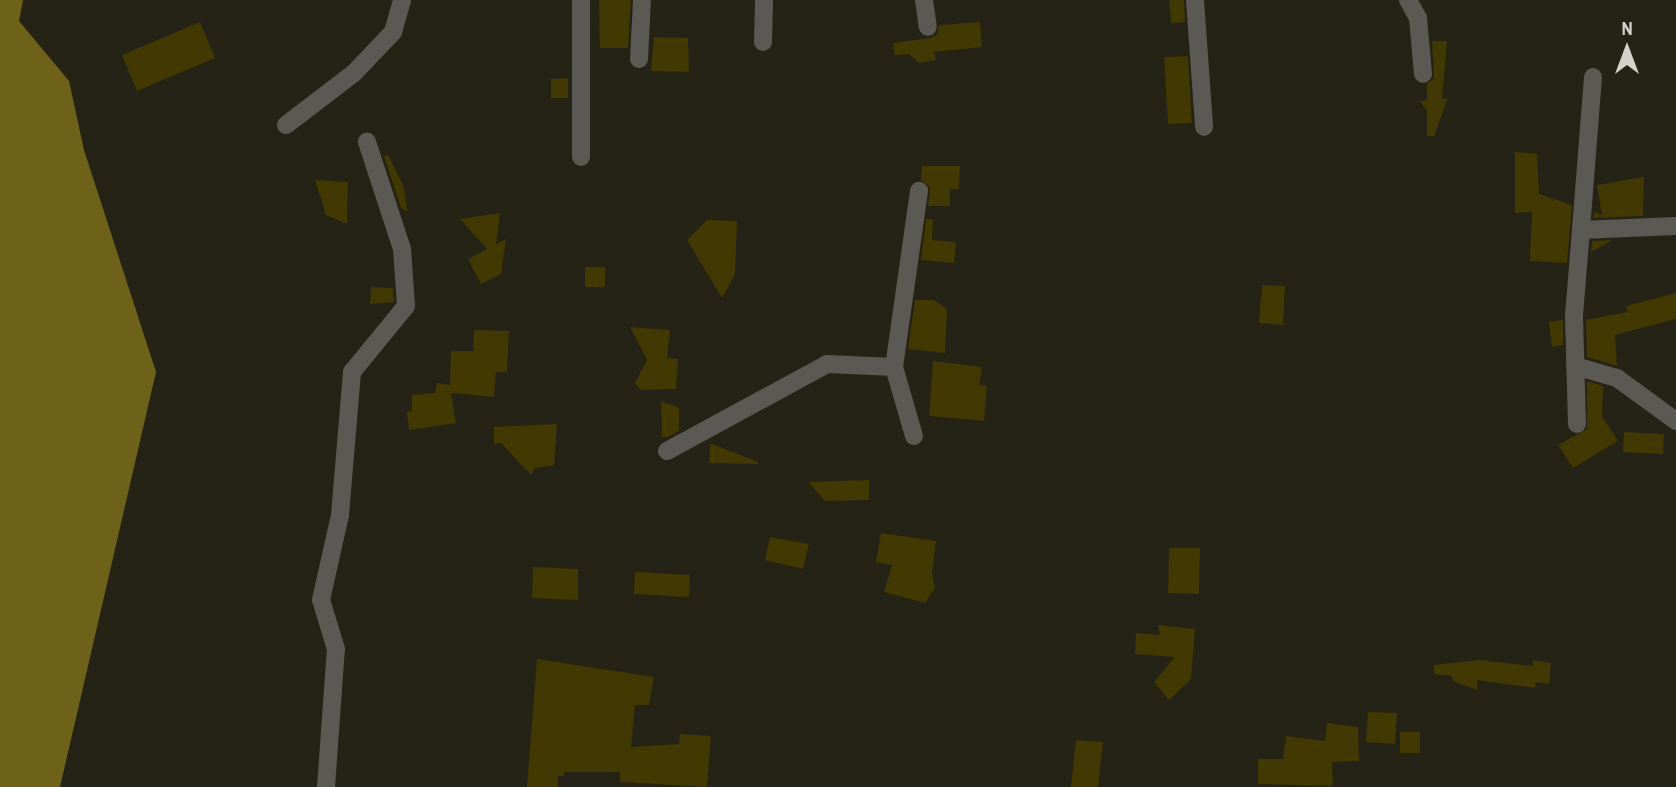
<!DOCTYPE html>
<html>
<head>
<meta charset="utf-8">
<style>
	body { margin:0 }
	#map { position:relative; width:1676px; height:787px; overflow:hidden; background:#252316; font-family:"Archivo Narrow",sans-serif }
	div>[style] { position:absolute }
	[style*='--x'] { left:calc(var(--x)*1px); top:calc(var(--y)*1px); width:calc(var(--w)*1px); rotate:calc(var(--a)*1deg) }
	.water>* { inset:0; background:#6e6118 }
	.building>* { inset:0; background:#413802 }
	.street>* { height:18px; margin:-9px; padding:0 9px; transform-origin:9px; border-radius:9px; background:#5a5953 }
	span { translate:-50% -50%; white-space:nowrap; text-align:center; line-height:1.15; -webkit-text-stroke:7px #252316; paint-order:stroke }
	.north { position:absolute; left:1592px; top:14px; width:70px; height:70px; -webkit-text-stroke:5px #252316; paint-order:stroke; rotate:0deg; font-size:19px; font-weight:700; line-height:28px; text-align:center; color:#d4d2ca }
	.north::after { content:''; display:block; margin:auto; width:24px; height:32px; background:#d4d2ca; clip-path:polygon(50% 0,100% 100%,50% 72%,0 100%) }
</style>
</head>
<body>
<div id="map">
	<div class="water">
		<div style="clip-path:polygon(0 0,23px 0,19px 21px,69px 81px,84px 150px,156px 372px,60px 787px,0 787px)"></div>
	</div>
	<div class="building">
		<div style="clip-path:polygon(599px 0,631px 0,628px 48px,600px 48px)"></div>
		<div style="clip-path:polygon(1169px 0,1184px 0,1185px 22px,1171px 23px)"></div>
		<div style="clip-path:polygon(200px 22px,215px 58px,137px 91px,122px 55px)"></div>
		<div style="clip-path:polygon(980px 22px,982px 47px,934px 52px,936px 60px,919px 63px,909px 54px,895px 55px,893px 43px,930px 38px,937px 35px,939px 25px)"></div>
		<div style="clip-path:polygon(654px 37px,688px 38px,689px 72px,651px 71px)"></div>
		<div style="clip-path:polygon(1432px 41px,1447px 41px,1442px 99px,1448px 98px,1434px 136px,1427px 136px,1427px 111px,1420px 101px,1427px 100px,1427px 84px,1434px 78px)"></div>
		<div style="clip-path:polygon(1188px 56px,1192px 123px,1168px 124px,1164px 57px)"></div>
		<div style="clip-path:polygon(568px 78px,568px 98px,551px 98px,551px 79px)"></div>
		<div style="clip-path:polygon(1515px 152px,1537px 154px,1539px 194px,1572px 205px,1567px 263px,1530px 261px,1532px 212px,1515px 213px)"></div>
		<div style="clip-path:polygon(388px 155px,403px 185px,408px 212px,401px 208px,384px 156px)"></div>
		<div style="clip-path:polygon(922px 166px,960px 166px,959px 189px,950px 189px,950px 206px,928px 206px,930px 187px,921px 180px)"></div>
		<div style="clip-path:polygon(1644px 177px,1643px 216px,1593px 218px,1594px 212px,1602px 215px,1597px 185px)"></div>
		<div style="clip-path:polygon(315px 180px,348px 182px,347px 224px,326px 215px)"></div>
		<div style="clip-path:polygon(500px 213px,496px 244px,506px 239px,501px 274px,481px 284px,468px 259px,487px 249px,460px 219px)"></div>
		<div style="clip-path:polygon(926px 219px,933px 220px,932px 240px,956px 242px,954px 263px,921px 260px)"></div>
		<div style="clip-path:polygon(707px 220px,737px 221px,735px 274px,722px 298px,687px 240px)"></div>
		<div style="clip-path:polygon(1592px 241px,1611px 240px,1611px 241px,1591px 252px)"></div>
		<div style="clip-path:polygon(585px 267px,605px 267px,605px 287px,585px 287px)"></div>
		<div style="clip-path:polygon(1262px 285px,1285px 286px,1283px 325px,1259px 323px)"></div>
		<div style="clip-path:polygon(371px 287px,393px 288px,394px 302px,370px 304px)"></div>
		<div style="clip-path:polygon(1676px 293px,1676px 319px,1615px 335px,1617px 366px,1587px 357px,1586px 320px,1628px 312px,1626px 306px)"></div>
		<div style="clip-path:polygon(915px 300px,934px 300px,947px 309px,945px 353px,908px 349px)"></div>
		<div style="clip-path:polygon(1563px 320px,1563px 345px,1552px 347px,1549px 322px)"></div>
		<div style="clip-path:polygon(630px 327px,670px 330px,667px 358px,678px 359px,676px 389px,641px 390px,635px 383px,647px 360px)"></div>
		<div style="clip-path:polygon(474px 330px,509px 331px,507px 372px,496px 372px,494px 397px,451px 393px,456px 423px,409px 430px,407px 412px,412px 411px,412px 395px,435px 393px,437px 383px,450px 385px,451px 351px,473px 351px)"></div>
		<div style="clip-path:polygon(933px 361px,982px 367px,979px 385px,987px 386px,984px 421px,929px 416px)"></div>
		<div style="clip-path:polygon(1587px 381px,1603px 386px,1602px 416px,1618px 441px,1573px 468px,1558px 445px,1587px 429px)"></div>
		<div style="clip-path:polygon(661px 401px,679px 408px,679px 431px,668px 437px,662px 437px)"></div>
		<div style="clip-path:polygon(557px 424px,554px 465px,535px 468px,531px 475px,501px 443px,494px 444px,494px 427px)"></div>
		<div style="clip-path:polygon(1624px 432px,1664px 434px,1663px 454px,1623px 452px)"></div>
		<div style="clip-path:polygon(710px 443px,758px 462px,758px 464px,709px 463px)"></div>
		<div style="clip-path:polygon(869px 480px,869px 500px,825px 501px,808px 482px)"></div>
		<div style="clip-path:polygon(881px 533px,936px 541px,932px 573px,935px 588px,925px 603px,884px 592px,892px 565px,876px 562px)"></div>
		<div style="clip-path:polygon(770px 537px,809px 544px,803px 569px,765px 560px)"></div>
		<div style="clip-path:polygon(1169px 548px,1200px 548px,1199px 594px,1168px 593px)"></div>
		<div style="clip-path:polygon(533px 567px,578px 569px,578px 600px,532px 598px)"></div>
		<div style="clip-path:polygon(635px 572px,690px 575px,689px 597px,634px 594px)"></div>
		<div style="clip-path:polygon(1158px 625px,1195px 629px,1191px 679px,1169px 700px,1154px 682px,1175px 657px,1135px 654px,1136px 633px,1160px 635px)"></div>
		<div style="clip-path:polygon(537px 659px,654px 677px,649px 705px,635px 705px,631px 747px,679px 744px,680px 734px,711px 736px,707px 787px,620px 782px,620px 772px,564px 772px,564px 776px,558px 776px,558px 787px,527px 787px)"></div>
		<div style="clip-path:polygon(1479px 660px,1533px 666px,1533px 660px,1551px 663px,1549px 684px,1536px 682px,1535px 688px,1477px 680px,1477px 690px,1453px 681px,1452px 676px,1434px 674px,1434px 665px)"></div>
		<div style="clip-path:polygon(1368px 712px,1397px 713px,1395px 744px,1366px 742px)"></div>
		<div style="clip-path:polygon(1327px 723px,1358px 727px,1359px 761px,1332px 762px,1333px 786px,1258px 784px,1258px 759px,1283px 759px,1286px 736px,1325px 741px)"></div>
		<div style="clip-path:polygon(1400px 732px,1420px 732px,1420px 753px,1400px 753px)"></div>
		<div style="clip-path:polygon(1076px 740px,1103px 742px,1098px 787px,1071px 787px)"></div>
	</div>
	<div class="street">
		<div style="--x:924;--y:0;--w:27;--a:82"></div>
		<div style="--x:1195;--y:0;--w:127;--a:85.9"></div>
		<div style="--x:1408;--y:0;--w:21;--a:61"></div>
		<div style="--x:1418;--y:18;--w:56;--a:84.9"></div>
		<div style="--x:763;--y:42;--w:42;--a:-88.6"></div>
		<div style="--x:639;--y:59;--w:59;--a:-87.1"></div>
		<div style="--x:1593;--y:77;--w:153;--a:94.5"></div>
		<div style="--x:1581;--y:230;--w:95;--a:-2.4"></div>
		<div style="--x:286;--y:125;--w:86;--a:-37.4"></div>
		<div style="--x:354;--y:73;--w:57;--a:-46.4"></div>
		<div style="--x:393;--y:32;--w:33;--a:-74"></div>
		<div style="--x:581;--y:157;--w:157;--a:-90"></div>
		<div style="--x:1575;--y:366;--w:44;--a:15.9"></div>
		<div style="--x:1617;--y:378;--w:73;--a:36.1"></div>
		<div style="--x:1577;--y:424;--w:109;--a:-91.6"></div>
		<div style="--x:1574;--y:315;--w:85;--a:-85.3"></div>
		<div style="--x:914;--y:436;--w:72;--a:-106.2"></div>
		<div style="--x:894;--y:367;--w:178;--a:-81.9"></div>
		<div style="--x:667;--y:451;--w:182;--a:-28.5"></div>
		<div style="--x:827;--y:364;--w:67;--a:2.6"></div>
		<div style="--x:326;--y:787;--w:138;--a:-85.9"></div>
		<div style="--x:336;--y:649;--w:51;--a:-107"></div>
		<div style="--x:321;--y:600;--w:87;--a:-77.4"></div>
		<div style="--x:340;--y:515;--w:144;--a:-85.2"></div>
		<div style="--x:352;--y:372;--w:85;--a:-50.7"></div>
		<div style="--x:406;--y:306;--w:57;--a:-94"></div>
		<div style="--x:402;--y:249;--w:113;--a:-108.1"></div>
	</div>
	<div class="north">N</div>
</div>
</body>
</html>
